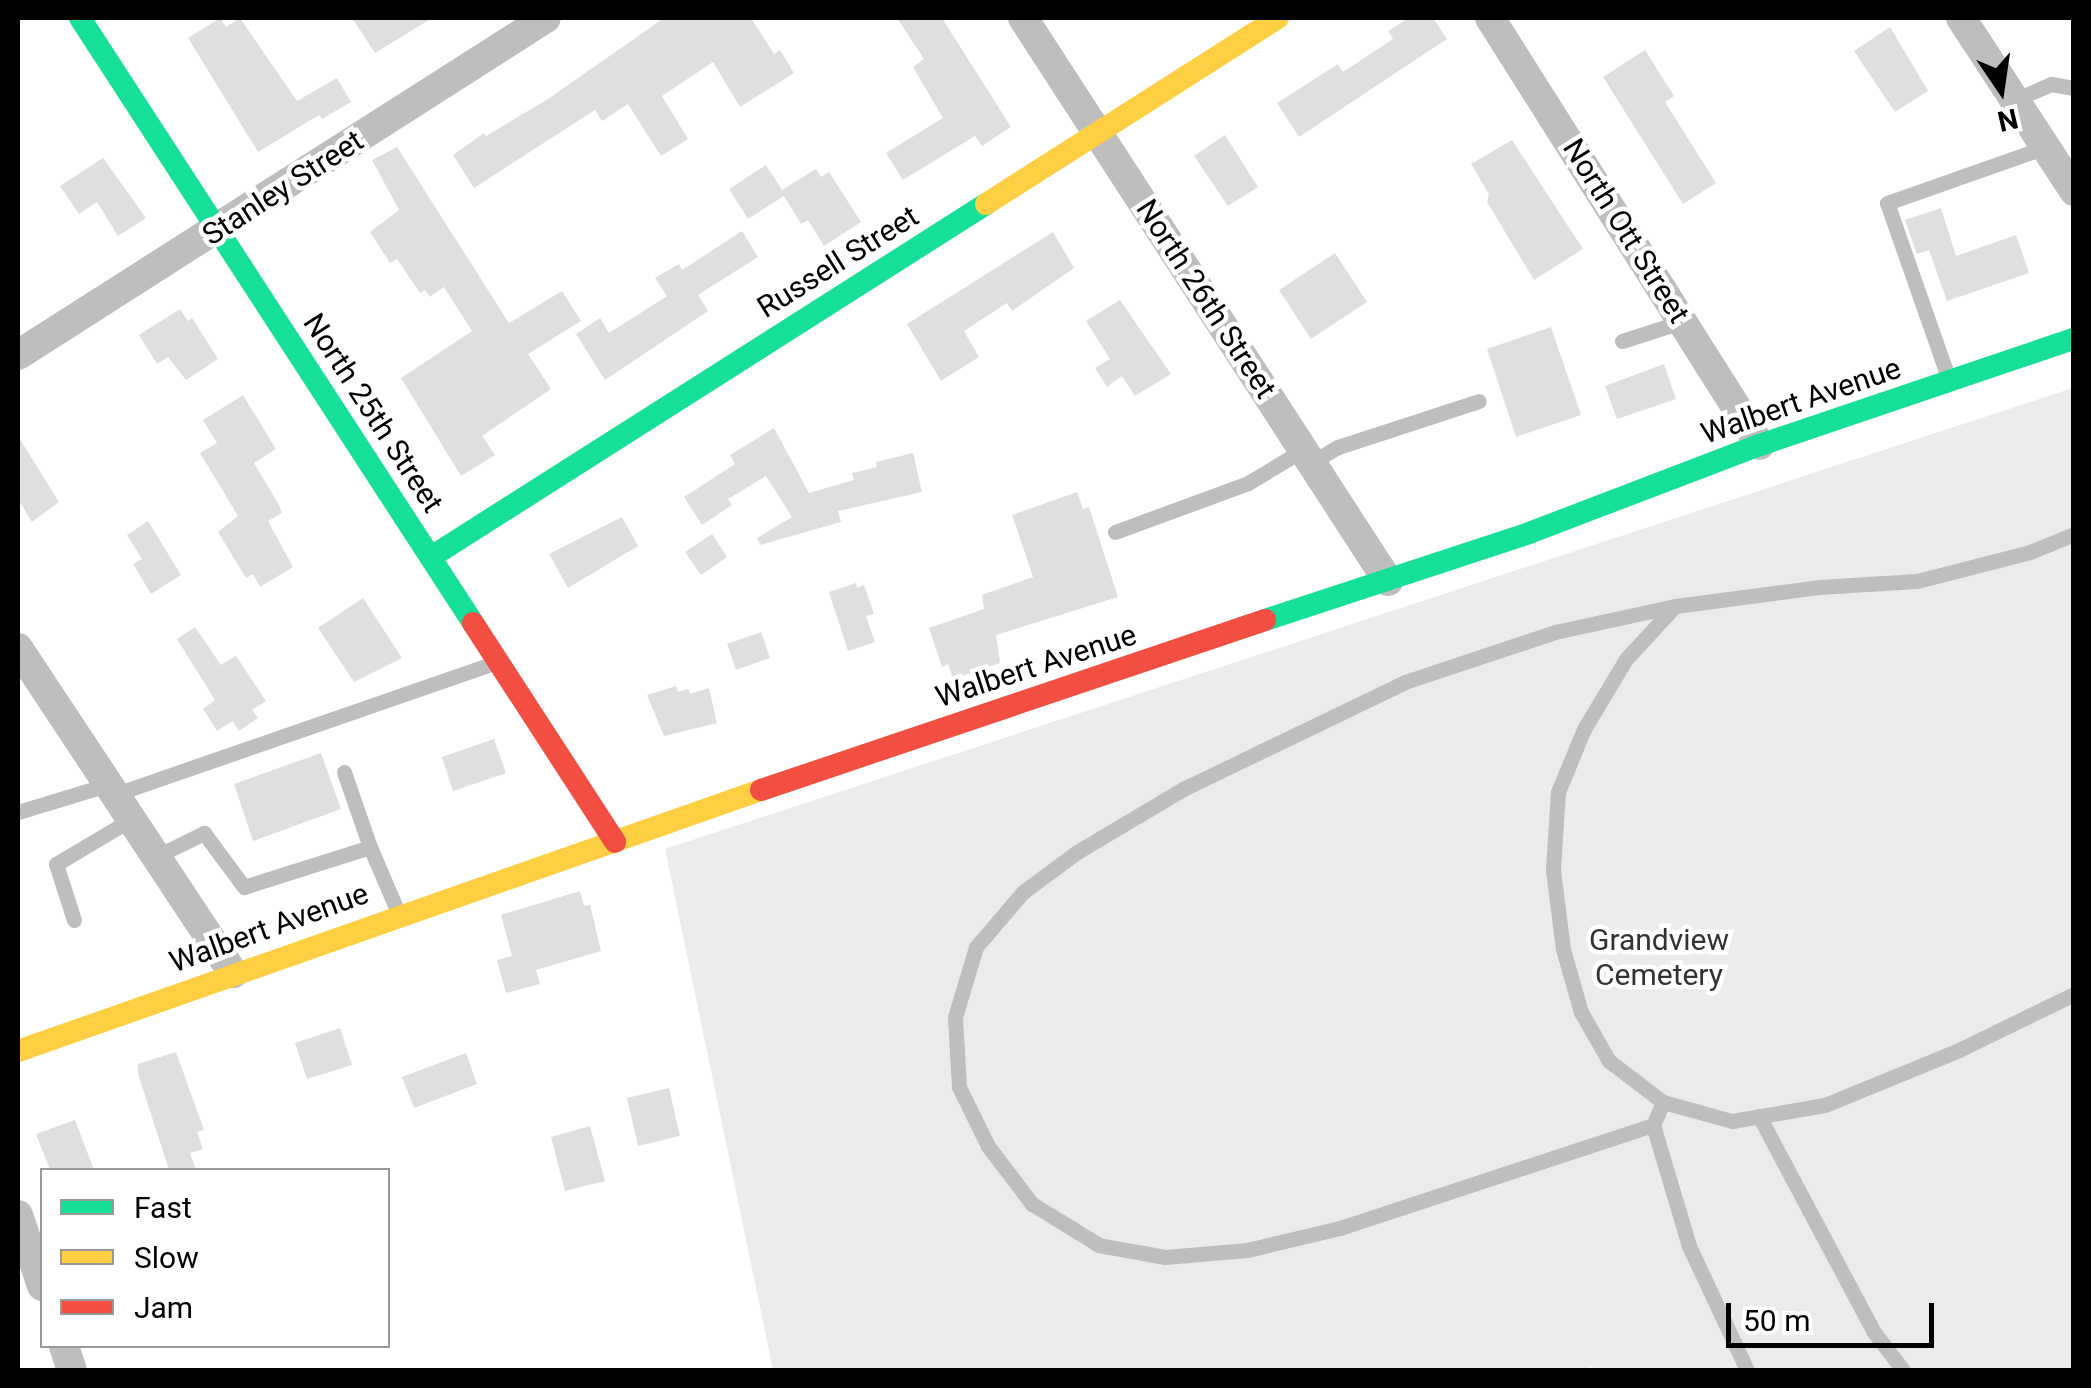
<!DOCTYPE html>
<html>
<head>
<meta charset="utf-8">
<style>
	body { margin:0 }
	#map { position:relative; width:2091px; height:1388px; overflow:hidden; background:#fff; font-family:Roboto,sans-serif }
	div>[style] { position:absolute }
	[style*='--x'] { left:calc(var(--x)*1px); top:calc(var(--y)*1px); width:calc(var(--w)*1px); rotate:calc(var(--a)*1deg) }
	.green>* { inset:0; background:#ebebeb }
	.building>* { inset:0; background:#dfdfdf }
	.lane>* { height:15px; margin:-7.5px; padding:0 7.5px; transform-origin:7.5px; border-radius:7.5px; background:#bebebe }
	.street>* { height:30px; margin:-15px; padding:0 15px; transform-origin:15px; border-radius:15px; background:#bebebe }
	.fast>* { height:22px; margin:-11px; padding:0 11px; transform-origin:11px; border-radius:11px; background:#16e098 }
	.slow>* { height:22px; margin:-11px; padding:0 11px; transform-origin:11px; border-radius:11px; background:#ffcf43 }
	.jam>* { height:22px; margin:-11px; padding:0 11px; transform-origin:11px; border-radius:11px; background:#f24e42 }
	span { translate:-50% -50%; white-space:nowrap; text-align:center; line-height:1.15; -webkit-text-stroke:9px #fff; paint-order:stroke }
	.street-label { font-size:30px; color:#000 }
	.park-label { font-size:30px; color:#323232 }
	.frame { position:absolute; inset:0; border:20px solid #000; pointer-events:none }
	.legend { position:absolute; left:40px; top:1168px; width:350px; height:180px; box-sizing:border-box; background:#fff; border:2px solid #999; margin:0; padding:12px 18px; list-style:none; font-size:30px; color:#000 }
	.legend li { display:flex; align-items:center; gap:20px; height:50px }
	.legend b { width:50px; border:2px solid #999 }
	.north { position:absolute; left:1951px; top:40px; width:100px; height:100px; -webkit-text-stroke:8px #fff; paint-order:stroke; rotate:167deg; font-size:28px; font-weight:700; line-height:40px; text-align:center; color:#000 }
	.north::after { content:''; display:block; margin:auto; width:35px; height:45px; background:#000; clip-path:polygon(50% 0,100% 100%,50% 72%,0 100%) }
	.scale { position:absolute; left:1726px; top:1303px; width:208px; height:45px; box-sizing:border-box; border:5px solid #000; border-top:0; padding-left:12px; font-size:30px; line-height:35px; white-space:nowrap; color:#000; -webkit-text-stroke:8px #fff; paint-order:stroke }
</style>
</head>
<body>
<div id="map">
	<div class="green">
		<div style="clip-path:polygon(2073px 388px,2073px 1370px,1594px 1370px,1592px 1367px,1581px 1370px,773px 1370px,665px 849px)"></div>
	</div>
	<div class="building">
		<div style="clip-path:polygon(220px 18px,226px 27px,240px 18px,297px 101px,337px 78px,351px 102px,322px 119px,319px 115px,258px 152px,188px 38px)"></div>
		<div style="clip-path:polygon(352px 18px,432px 18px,375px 53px)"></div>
		<div style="clip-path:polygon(664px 18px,751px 18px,774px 54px,780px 50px,794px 73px,740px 107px,713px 62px,662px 96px,688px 139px,661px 156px,628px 104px,602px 121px,595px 110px,474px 188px,453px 155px,484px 133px,486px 136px,548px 99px)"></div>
		<div style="clip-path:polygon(897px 18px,942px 18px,1011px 127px,982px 146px,975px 136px,903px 180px,886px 153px,943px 118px,913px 67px,924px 59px)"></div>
		<div style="clip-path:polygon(1409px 18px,1433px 18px,1447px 39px,1299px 137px,1277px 103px,1338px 64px,1343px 72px,1393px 39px,1388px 31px)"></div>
		<div style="clip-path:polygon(1890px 27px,1928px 91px,1895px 112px,1854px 51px)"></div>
		<div style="clip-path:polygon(1645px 50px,1674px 96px,1665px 102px,1716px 183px,1683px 204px,1603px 77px)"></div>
		<div style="clip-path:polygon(1225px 135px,1258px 187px,1228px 206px,1194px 156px)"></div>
		<div style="clip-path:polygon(1512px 140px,1583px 249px,1534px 280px,1487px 202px,1489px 194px,1471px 164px)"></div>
		<div style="clip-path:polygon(397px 147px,509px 323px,562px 291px,581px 321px,528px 354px,551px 389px,482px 436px,495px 455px,461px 476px,401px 378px,472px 331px,444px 287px,430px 297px,425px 290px,420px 293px,397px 259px,390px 263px,370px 232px,399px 210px,372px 160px)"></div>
		<div style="clip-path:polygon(103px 158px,146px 218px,118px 236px,97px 202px,79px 214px,60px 186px)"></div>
		<div style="clip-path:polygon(766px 165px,782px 190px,816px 169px,821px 177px,829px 172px,861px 222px,824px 246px,808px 220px,801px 224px,784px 196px,748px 219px,729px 189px)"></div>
		<div style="clip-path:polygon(1941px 208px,1956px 256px,2016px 235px,2029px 273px,1947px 301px,1929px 250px,1917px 254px,1905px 220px)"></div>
		<div style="clip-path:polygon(742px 231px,758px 257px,698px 295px,708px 311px,605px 380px,576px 334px,600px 318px,609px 333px,667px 296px,655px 278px,679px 264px,682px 270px)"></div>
		<div style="clip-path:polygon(1053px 232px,1074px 268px,1012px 311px,1007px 303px,964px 331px,979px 357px,941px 381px,907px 324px)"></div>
		<div style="clip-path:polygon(1335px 253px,1367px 302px,1311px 339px,1279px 290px)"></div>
		<div style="clip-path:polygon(1120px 300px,1171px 374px,1135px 396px,1122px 376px,1107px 387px,1095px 368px,1110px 359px,1086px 321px)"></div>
		<div style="clip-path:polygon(180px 309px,188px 321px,192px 318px,218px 359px,186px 380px,168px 357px,157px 364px,139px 335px)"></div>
		<div style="clip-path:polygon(1551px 327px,1581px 415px,1516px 437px,1487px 349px)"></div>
		<div style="clip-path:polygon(1664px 364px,1676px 399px,1617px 419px,1605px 386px)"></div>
		<div style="clip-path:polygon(243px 395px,276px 449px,254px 463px,279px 505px,282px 513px,268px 521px,293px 567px,260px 587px,253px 574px,246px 578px,218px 532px,238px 516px,200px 453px,217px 443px,203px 420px)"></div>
		<div style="clip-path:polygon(774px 428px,809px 493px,854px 480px,852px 473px,877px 467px,876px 462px,913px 453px,922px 492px,838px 511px,841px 522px,760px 545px,757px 538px,792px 517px,766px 476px,728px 499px,732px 505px,702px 525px,684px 497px,735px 464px,730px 455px)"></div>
		<div style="clip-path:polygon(18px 436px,59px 502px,32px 522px,18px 499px)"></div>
		<div style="clip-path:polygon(1077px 492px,1083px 509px,1089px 507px,1118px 597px,996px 635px,1000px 663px,953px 679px,948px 664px,942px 667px,929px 628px,984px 609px,982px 595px,1033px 577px,1012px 515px)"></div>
		<div style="clip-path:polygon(622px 517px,638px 546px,568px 588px,549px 554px)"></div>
		<div style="clip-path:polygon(148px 521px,181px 575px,151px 594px,133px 564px,142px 559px,127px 535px)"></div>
		<div style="clip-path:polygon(712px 534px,727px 557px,701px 575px,685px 552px)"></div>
		<div style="clip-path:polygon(856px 583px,857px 588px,864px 585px,874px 614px,866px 616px,875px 642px,848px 651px,829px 592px)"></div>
		<div style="clip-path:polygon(363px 598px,402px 658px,354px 682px,318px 628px)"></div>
		<div style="clip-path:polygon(195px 627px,221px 665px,236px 656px,266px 701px,252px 710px,258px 718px,239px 731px,233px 721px,217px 731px,203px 709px,215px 700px,177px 639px)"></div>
		<div style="clip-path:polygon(761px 632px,770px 658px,736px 670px,727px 644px)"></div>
		<div style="clip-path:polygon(676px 686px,678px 692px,688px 689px,690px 694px,709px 688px,717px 723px,664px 736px,647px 695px)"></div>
		<div style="clip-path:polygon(494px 739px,506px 773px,453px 791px,442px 757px)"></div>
		<div style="clip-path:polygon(321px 753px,341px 809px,253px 841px,234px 784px)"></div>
		<div style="clip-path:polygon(580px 891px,584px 906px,590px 905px,601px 951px,536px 970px,540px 984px,506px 993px,497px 960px,512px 956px,501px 915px)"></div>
		<div style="clip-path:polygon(340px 1028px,352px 1065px,307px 1079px,295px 1043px)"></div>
		<div style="clip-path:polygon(176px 1052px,204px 1130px,197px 1132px,203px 1149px,190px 1153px,196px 1170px,169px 1170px,138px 1074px,138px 1064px)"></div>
		<div style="clip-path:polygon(466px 1053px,477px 1084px,414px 1108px,402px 1077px)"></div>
		<div style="clip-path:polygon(669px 1088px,680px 1136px,638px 1146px,627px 1098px)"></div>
		<div style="clip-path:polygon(75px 1120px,94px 1170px,50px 1170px,36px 1134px)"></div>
		<div style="clip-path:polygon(590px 1126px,605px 1181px,565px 1191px,551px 1137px)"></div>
	</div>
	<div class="lane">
		<div style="--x:2015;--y:100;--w:39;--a:-24"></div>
		<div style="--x:2051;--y:84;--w:23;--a:10"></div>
		<div style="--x:1622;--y:341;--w:65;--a:-17.9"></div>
		<div style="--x:1948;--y:377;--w:184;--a:-109.3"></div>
		<div style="--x:1887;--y:203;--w:169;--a:-19.4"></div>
		<div style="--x:1311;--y:463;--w:31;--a:-31"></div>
		<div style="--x:1338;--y:447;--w:148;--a:-18.1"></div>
		<div style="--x:1115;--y:532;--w:142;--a:-20.2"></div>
		<div style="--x:1248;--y:483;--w:64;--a:-31"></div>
		<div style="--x:1674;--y:607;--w:71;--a:132.7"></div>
		<div style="--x:1626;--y:659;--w:82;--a:121"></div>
		<div style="--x:1584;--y:729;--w:68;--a:112.4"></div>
		<div style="--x:1558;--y:792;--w:78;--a:93.7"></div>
		<div style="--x:1553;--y:870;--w:80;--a:82.8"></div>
		<div style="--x:1563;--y:949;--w:66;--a:74.1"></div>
		<div style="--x:1581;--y:1012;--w:56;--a:60.3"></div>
		<div style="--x:1609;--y:1061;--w:68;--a:37.2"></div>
		<div style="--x:1663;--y:1102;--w:72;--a:15.4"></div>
		<div style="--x:1732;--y:1121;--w:94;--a:-9.8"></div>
		<div style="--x:1825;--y:1105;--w:145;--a:-22.3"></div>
		<div style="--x:1959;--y:1050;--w:128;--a:-26"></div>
		<div style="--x:344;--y:772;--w:79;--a:70.9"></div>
		<div style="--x:113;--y:795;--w:401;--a:-19.1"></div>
		<div style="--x:18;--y:812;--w:93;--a:-16.9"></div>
		<div style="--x:155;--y:857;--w:55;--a:-26.1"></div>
		<div style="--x:204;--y:833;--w:67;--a:53.5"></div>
		<div style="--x:244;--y:887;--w:132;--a:-17.6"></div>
		<div style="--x:370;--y:847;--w:69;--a:66.8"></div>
		<div style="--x:74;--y:920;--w:59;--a:-107.8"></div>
		<div style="--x:56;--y:864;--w:86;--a:-30.7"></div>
		<div style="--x:1663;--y:1102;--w:25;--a:113"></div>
		<div style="--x:1653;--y:1125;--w:126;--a:73.4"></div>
		<div style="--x:1689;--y:1246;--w:137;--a:64.9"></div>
		<div style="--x:1759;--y:1116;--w:245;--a:62"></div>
		<div style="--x:1874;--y:1332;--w:48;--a:52.7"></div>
		<div style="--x:1653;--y:1125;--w:330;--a:161.8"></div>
		<div style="--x:1340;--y:1228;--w:96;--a:166.7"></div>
		<div style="--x:1247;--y:1250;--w:82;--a:175.1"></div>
		<div style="--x:1165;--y:1257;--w:67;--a:-169.7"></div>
		<div style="--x:1099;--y:1245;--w:79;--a:-148.5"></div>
		<div style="--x:1032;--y:1204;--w:73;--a:-127.2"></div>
		<div style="--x:988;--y:1146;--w:66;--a:-116.2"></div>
		<div style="--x:959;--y:1087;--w:70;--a:-93.3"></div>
		<div style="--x:955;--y:1017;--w:73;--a:-73.3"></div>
		<div style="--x:976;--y:947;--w:72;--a:-49.5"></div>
		<div style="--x:1023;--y:892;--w:67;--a:-36.5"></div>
		<div style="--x:1077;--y:852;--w:123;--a:-30.7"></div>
		<div style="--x:1183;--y:789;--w:246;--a:-25.7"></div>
		<div style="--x:1405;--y:682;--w:158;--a:-18.4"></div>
		<div style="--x:1555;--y:632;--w:123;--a:-12.2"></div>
		<div style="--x:1675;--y:606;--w:145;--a:-7.5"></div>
		<div style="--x:1819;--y:587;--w:98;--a:-3.5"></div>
		<div style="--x:1917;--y:581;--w:117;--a:-14.4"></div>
		<div style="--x:2030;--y:552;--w:48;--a:-22.2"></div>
	</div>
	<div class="street">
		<div style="--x:1023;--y:18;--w:671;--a:57.04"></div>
		<div style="--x:1490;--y:18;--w:505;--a:57.69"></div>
		<div style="--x:1961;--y:18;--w:207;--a:56.8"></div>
		<div style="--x:18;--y:355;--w:626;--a:-32.55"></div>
		<div style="--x:18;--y:648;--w:390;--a:56.5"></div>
		<div style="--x:18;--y:1215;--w:75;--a:71.3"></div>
		<div style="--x:64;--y:1346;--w:25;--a:72"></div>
	</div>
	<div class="fast">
		<div style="--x:80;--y:18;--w:721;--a:56.99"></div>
		<div style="--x:431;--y:557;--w:658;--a:-32.46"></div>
		<div style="--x:1265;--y:620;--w:278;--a:-18.2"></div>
		<div style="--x:1529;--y:533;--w:247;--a:-20.9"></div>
		<div style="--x:1760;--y:445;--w:331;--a:-18.7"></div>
	</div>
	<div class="slow">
		<div style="--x:986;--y:204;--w:346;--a:-32.5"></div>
		<div style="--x:18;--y:1051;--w:788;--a:-19.36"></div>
	</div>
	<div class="jam">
		<div style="--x:473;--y:623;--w:261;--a:57"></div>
		<div style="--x:761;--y:790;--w:532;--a:-18.64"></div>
	</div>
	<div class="street-label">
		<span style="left:283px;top:188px;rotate:-33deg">Stanley Street</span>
		<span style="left:1626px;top:231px;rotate:58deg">North Ott Street</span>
		<span style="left:838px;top:262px;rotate:-32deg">Russell Street</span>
		<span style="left:1206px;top:299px;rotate:57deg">North 26th Street</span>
		<span style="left:1801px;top:401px;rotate:-19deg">Walbert Avenue</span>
		<span style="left:373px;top:413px;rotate:57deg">North 25th Street</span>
		<span style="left:1036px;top:666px;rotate:-18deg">Walbert Avenue</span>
		<span style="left:269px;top:928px;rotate:-20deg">Walbert Avenue</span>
	</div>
	<div class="park-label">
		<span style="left:1659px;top:957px">Grandview<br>Cemetery</span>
	</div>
	<div class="frame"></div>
	<ul class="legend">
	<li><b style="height:12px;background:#16e098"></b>Fast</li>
	<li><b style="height:12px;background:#ffcf43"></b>Slow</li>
	<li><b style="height:12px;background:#f24e42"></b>Jam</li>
	</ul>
	<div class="north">N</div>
	<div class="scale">50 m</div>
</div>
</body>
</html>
